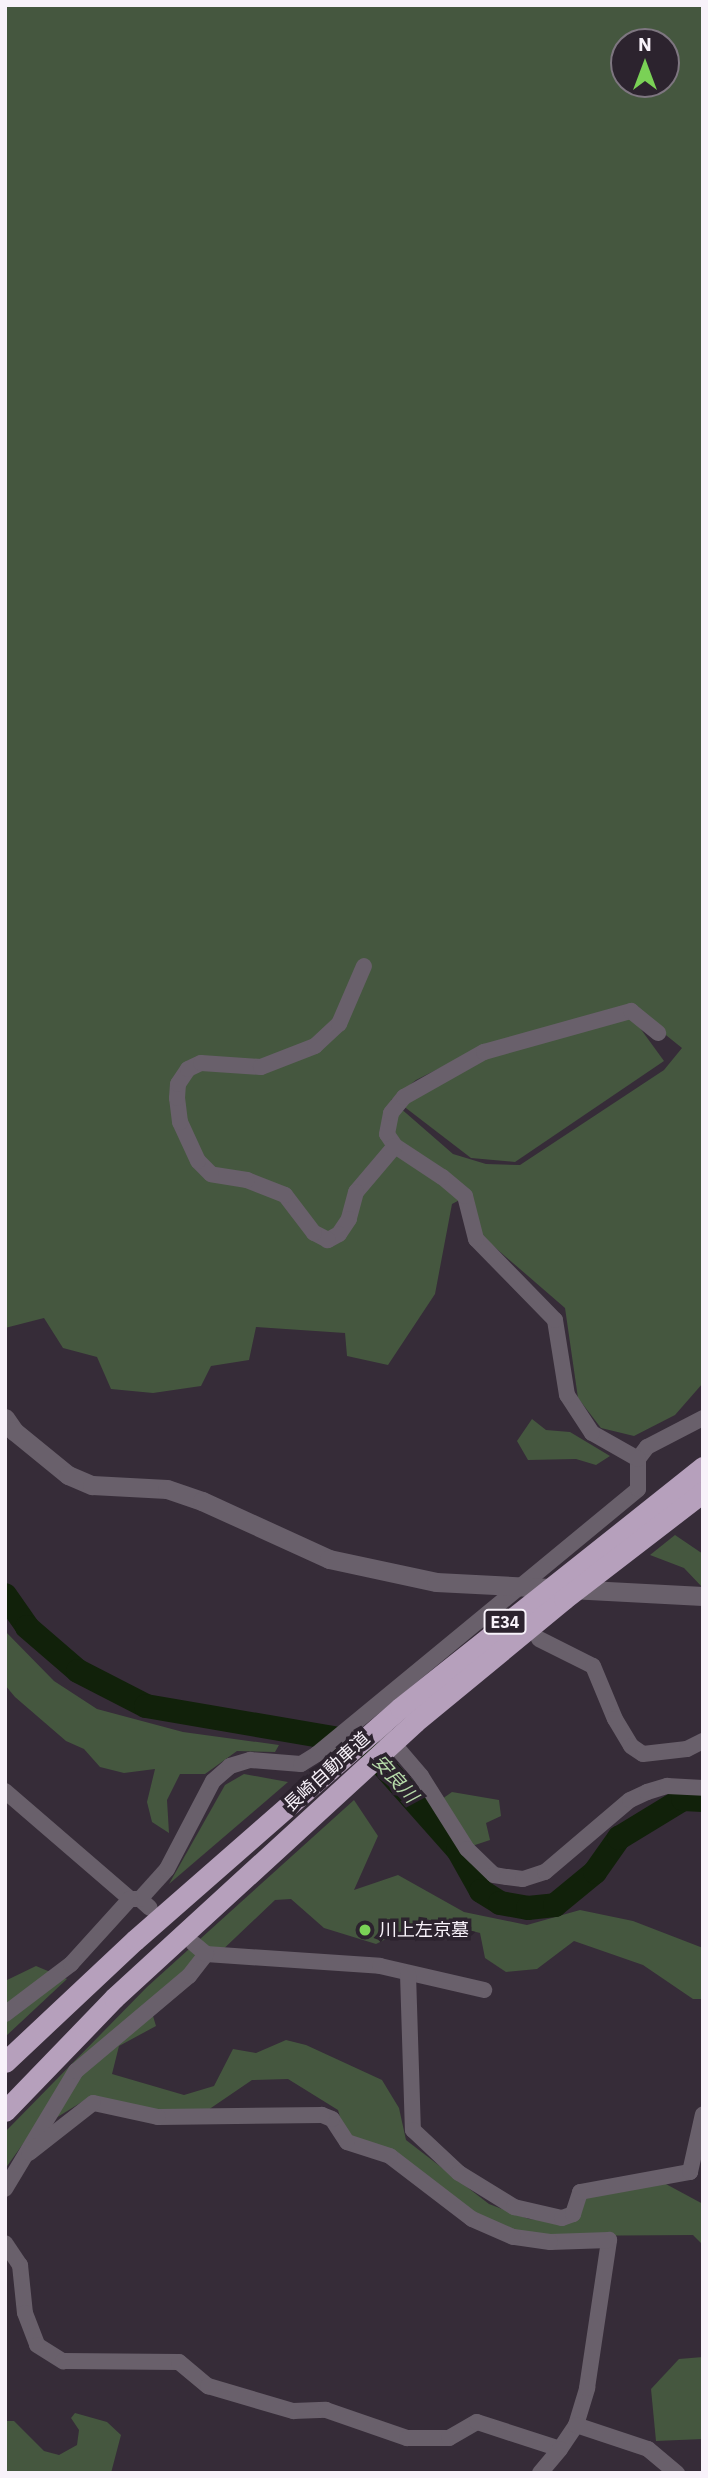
<!DOCTYPE html>
<html>
<head>
<meta charset="utf-8">
<style>
	body { margin:0 }
	#map { position:relative; width:708px; height:2478px; overflow:hidden; background:#362c38; font-family:"IBM Plex Sans","Noto Sans JP",sans-serif }
	div>[style] { position:absolute }
	[style*='--x'] { left:calc(var(--x)*1px); top:calc(var(--y)*1px); width:calc(var(--w)*1px); rotate:calc(var(--a)*1deg) }
	.green>* { inset:0; background:#45573f }
	.river>* { height:24px; margin:-12px; padding:0 12px; transform-origin:12px; border-radius:12px; background:#11210a }
	.minor>* { height:16px; margin:-8px; padding:0 8px; transform-origin:8px; border-radius:8px; background:#69606b }
	.tertiary>* { height:19px; margin:-9.5px; padding:0 9.5px; transform-origin:9.5px; border-radius:9.5px; background:#69606b }
	.motorway>* { height:21px; margin:-10.5px; padding:0 10.5px; transform-origin:10.5px; border-radius:10.5px; background:#b6a0bc }
	.dots>* { width:19px; height:19px; translate:-50% -50%; box-sizing:border-box; border:4px solid #2c232e; border-radius:50% }
	span { translate:-50% -50%; white-space:nowrap; text-align:center; line-height:1.15; -webkit-text-stroke:7px #2c232e; paint-order:stroke }
	.shield-label span { padding:2px 5px; background:#2c232e; border:2px solid; border-radius:5px; -webkit-text-stroke-width:0 }
	.shield-label { font-size:16px; color:#f8f2fa; font-weight:700 }
	.street-label { font-size:18px; color:#f8f2fa }
	.poi-label { font-size:18px; color:#f8f2fa }
	.left { translate:0 -50%; text-align:left }
	.water-label { font-size:19px; color:#b6daa9; font-style:italic }
	.frame { position:absolute; inset:0; border:7px solid #f8f2fa; pointer-events:none }
	.north { position:absolute; left:610px; top:28px; width:70px; height:70px; box-sizing:border-box; background:#2c232e; border:2px solid #7e7680; border-radius:50%; rotate:0deg; font-size:19px; font-weight:700; line-height:28px; text-align:center; color:#f8f2fa }
	.north::after { content:''; display:block; margin:auto; width:24px; height:32px; background:#7ad156; clip-path:polygon(50% 0,100% 100%,50% 72%,0 100%) }
</style>
</head>
<body>
<div id="map">
	<div class="green">
		<div style="clip-path:polygon(evenodd,5px 5px,703px 5px,703px 1383px,675px 1415px,634px 1436px,601px 1428px,578px 1398px,565px 1308px,483px 1237px,469px 1195px,452px 1204px,435px 1294px,388px 1365px,347px 1356px,345px 1333px,256px 1327px,249px 1360px,211px 1366px,201px 1386px,153px 1393px,111px 1389px,97px 1357px,63px 1348px,44px 1318px,5px 1328px,5px 5px,624px 42px,666px 42px,666px 84px,624px 84px,624px 42px,5px 5px,631px 1007px,682px 1048px,664px 1070px,520px 1165px,486px 1164px,453px 1154px,391px 1100px,416px 1080px,482px 1047px,631px 1007px)"></div>
		<div style="clip-path:polygon(632px 1017px,664px 1061px,515px 1162px,471px 1158px,402px 1105px,486px 1057px)"></div>
		<div style="clip-path:polygon(532px 1419px,546px 1430px,570px 1432px,610px 1456px,596px 1465px,576px 1459px,528px 1460px,517px 1441px)"></div>
		<div style="clip-path:polygon(675px 1535px,703px 1554px,703px 1588px,684px 1568px,650px 1555px)"></div>
		<div style="clip-path:polygon(5px 1631px,54px 1681px,97px 1709px,183px 1732px,279px 1745px,275px 1752px,237px 1751px,205px 1774px,180px 1774px,167px 1800px,169px 1833px,152px 1822px,147px 1802px,155px 1769px,124px 1773px,100px 1767px,84px 1749px,66px 1741px,15px 1697px,5px 1685px)"></div>
		<div style="clip-path:polygon(244px 1774px,288px 1782px,169px 1884px,225px 1785px)"></div>
		<div style="clip-path:polygon(452px 1792px,499px 1800px,501px 1816px,486px 1823px,490px 1840px,472px 1846px,442px 1799px)"></div>
		<div style="clip-path:polygon(354px 1800px,378px 1836px,354px 1890px,398px 1875px,464px 1912px,527px 1925px,580px 1910px,633px 1921px,703px 1948px,703px 1999px,693px 1999px,643px 1965px,574px 1941px,537px 1969px,506px 1972px,485px 1958px,480px 1933px,426px 1919px,376px 1944px,324px 1928px,291px 1899px,275px 1900px,153px 2016px,156px 2026px,119px 2046px,112px 2074px,184px 2095px,214px 2086px,233px 2049px,256px 2053px,286px 2040px,306px 2045px,382px 2080px,399px 2108px,406px 2140px,489px 2204px,529px 2219px,568px 2222px,584px 2197px,664px 2183px,703px 2204px,703px 2245px,693px 2235px,546px 2236px,513px 2232px,474px 2215px,345px 2134px,338px 2110px,288px 2079px,252px 2080px,208px 2110px,149px 2110px,85px 2100px,30px 2134px,5px 2169px,5px 2132px,147px 1987px)"></div>
		<div style="clip-path:polygon(36px 1966px,67px 1979px,5px 2037px,5px 1981px)"></div>
		<div style="clip-path:polygon(703px 2357px,703px 2439px,656px 2441px,651px 2389px,679px 2359px)"></div>
		<div style="clip-path:polygon(75px 2413px,107px 2422px,121px 2435px,111px 2473px,5px 2473px,5px 2421px,14px 2421px,44px 2451px,59px 2455px,77px 2445px,79px 2430px,71px 2418px)"></div>
	</div>
	<div class="river">
		<div style="--x:5;--y:1595;--w:39;--a:55"></div>
		<div style="--x:27;--y:1627;--w:67;--a:40.8"></div>
		<div style="--x:78;--y:1671;--w:76;--a:27.2"></div>
		<div style="--x:146;--y:1706;--w:220;--a:9.7"></div>
		<div style="--x:363;--y:1743;--w:143;--a:48.4"></div>
		<div style="--x:458;--y:1850;--w:47;--a:60.7"></div>
		<div style="--x:481;--y:1891;--w:22;--a:32"></div>
		<div style="--x:500;--y:1903;--w:28;--a:10"></div>
		<div style="--x:528;--y:1908;--w:27;--a:-6"></div>
		<div style="--x:555;--y:1905;--w:52;--a:-39.5"></div>
		<div style="--x:595;--y:1872;--w:42;--a:-54.8"></div>
		<div style="--x:619;--y:1838;--w:75;--a:-31.4"></div>
		<div style="--x:683;--y:1799;--w:20;--a:3"></div>
	</div>
	<div class="minor">
		<div style="--x:395;--y:1146;--w:14;--a:-124"></div>
		<div style="--x:387;--y:1134;--w:21;--a:-79"></div>
		<div style="--x:391;--y:1113;--w:21;--a:-51"></div>
		<div style="--x:404;--y:1097;--w:92;--a:-29.4"></div>
		<div style="--x:484;--y:1052;--w:153;--a:-15.6"></div>
		<div style="--x:631;--y:1011;--w:35;--a:39"></div>
		<div style="--x:638;--y:1459;--w:15;--a:-53"></div>
		<div style="--x:647;--y:1447;--w:63;--a:-27.4"></div>
		<div style="--x:539;--y:1639;--w:60;--a:26.6"></div>
		<div style="--x:593;--y:1666;--w:57;--a:67.5"></div>
		<div style="--x:615;--y:1719;--w:31;--a:59"></div>
		<div style="--x:631;--y:1746;--w:14;--a:34"></div>
		<div style="--x:643;--y:1754;--w:44;--a:-6.5"></div>
		<div style="--x:687;--y:1749;--w:18;--a:-27"></div>
		<div style="--x:386;--y:1735;--w:54;--a:49.5"></div>
		<div style="--x:421;--y:1776;--w:86;--a:57.8"></div>
		<div style="--x:467;--y:1849;--w:37;--a:44"></div>
		<div style="--x:494;--y:1875;--w:13;--a:9"></div>
		<div style="--x:507;--y:1877;--w:16;--a:7"></div>
		<div style="--x:523;--y:1879;--w:23;--a:-18"></div>
		<div style="--x:545;--y:1872;--w:111;--a:-40.3"></div>
		<div style="--x:630;--y:1800;--w:19;--a:-25"></div>
		<div style="--x:647;--y:1792;--w:21;--a:-17"></div>
		<div style="--x:667;--y:1786;--w:36;--a:3"></div>
		<div style="--x:5;--y:1791;--w:165;--a:40.8"></div>
		<div style="--x:130;--y:1899;--w:10;--a:0"></div>
		<div style="--x:140;--y:1899;--w:13;--a:42"></div>
		<div style="--x:140;--y:1899;--w:40;--a:-48"></div>
		<div style="--x:167;--y:1869;--w:99;--a:-62.4"></div>
		<div style="--x:213;--y:1781;--w:23;--a:-41"></div>
		<div style="--x:230;--y:1766;--w:21;--a:-17"></div>
		<div style="--x:250;--y:1760;--w:51;--a:4.5"></div>
		<div style="--x:301;--y:1764;--w:19;--a:-32"></div>
		<div style="--x:317;--y:1754;--w:416;--a:-39.5"></div>
		<div style="--x:638;--y:1489;--w:30;--a:-90"></div>
		<div style="--x:638;--y:1459;--w:53;--a:-150.5"></div>
		<div style="--x:592;--y:1433;--w:45;--a:-123.3"></div>
		<div style="--x:567;--y:1395;--w:76;--a:-99.1"></div>
		<div style="--x:555;--y:1320;--w:113;--a:-134.3"></div>
		<div style="--x:476;--y:1239;--w:44;--a:-104.3"></div>
		<div style="--x:465;--y:1196;--w:30;--a:-140"></div>
		<div style="--x:442;--y:1177;--w:56;--a:-146.6"></div>
		<div style="--x:395;--y:1146;--w:60;--a:130.3"></div>
		<div style="--x:356;--y:1192;--w:28;--a:105"></div>
		<div style="--x:349;--y:1219;--w:18;--a:124"></div>
		<div style="--x:339;--y:1234;--w:13;--a:151"></div>
		<div style="--x:328;--y:1240;--w:16;--a:-153"></div>
		<div style="--x:314;--y:1233;--w:48;--a:-127.3"></div>
		<div style="--x:285;--y:1195;--w:41;--a:-158.5"></div>
		<div style="--x:247;--y:1180;--w:36;--a:-171"></div>
		<div style="--x:211;--y:1174;--w:18;--a:-135"></div>
		<div style="--x:198;--y:1161;--w:43;--a:-114.8"></div>
		<div style="--x:180;--y:1122;--w:24;--a:-97"></div>
		<div style="--x:177;--y:1098;--w:14;--a:-86"></div>
		<div style="--x:178;--y:1084;--w:18;--a:-56"></div>
		<div style="--x:188;--y:1069;--w:14;--a:-25"></div>
		<div style="--x:201;--y:1063;--w:60;--a:3.8"></div>
		<div style="--x:261;--y:1067;--w:58;--a:-21.3"></div>
		<div style="--x:315;--y:1046;--w:33;--a:-43"></div>
		<div style="--x:339;--y:1024;--w:63;--a:-66.7"></div>
		<div style="--x:206;--y:1954;--w:174;--a:3.9"></div>
		<div style="--x:380;--y:1966;--w:107;--a:13"></div>
		<div style="--x:408;--y:1974;--w:156;--a:88.2"></div>
		<div style="--x:413;--y:2130;--w:63;--a:43.1"></div>
		<div style="--x:459;--y:2173;--w:65;--a:31.7"></div>
		<div style="--x:514;--y:2207;--w:49;--a:12.9"></div>
		<div style="--x:562;--y:2218;--w:12;--a:-20"></div>
		<div style="--x:573;--y:2214;--w:23;--a:-72"></div>
		<div style="--x:580;--y:2192;--w:112;--a:-10.3"></div>
		<div style="--x:690;--y:2172;--w:59;--a:-77.4"></div>
		<div style="--x:5;--y:2014;--w:83;--a:-37.1"></div>
		<div style="--x:71;--y:1964;--w:88;--a:-47.8"></div>
		<div style="--x:5;--y:2189;--w:138;--a:-59"></div>
		<div style="--x:76;--y:2071;--w:148;--a:-40.1"></div>
		<div style="--x:189;--y:1976;--w:28;--a:-52"></div>
		<div style="--x:206;--y:1954;--w:16;--a:-140"></div>
		<div style="--x:5;--y:2243;--w:27;--a:56"></div>
		<div style="--x:20;--y:2265;--w:48;--a:84.1"></div>
		<div style="--x:25;--y:2313;--w:34;--a:69"></div>
		<div style="--x:37;--y:2345;--w:31;--a:32"></div>
		<div style="--x:63;--y:2361;--w:116;--a:0.5"></div>
		<div style="--x:179;--y:2362;--w:38;--a:40"></div>
		<div style="--x:208;--y:2386;--w:89;--a:16.4"></div>
		<div style="--x:293;--y:2411;--w:33;--a:-2"></div>
		<div style="--x:326;--y:2410;--w:86;--a:19.1"></div>
		<div style="--x:407;--y:2438;--w:42;--a:0"></div>
		<div style="--x:449;--y:2438;--w:32;--a:-30"></div>
		<div style="--x:477;--y:2422;--w:87;--a:18"></div>
		<div style="--x:560;--y:2449;--w:29;--a:-56"></div>
		<div style="--x:576;--y:2425;--w:39;--a:-73"></div>
		<div style="--x:587;--y:2388;--w:150;--a:-81.5"></div>
		<div style="--x:609;--y:2240;--w:59;--a:178.1"></div>
		<div style="--x:550;--y:2242;--w:37;--a:-172"></div>
		<div style="--x:513;--y:2237;--w:45;--a:-156.3"></div>
		<div style="--x:472;--y:2219;--w:103;--a:-142.5"></div>
		<div style="--x:390;--y:2156;--w:45;--a:-162"></div>
		<div style="--x:347;--y:2142;--w:27;--a:-123"></div>
		<div style="--x:332;--y:2119;--w:11;--a:-158"></div>
		<div style="--x:322;--y:2115;--w:164;--a:179.3"></div>
		<div style="--x:158;--y:2117;--w:66;--a:-167.8"></div>
		<div style="--x:93;--y:2103;--w:81;--a:142"></div>
		<div style="--x:576;--y:2425;--w:76;--a:18.4"></div>
		<div style="--x:648;--y:2449;--w:38;--a:40"></div>
		<div style="--x:540;--y:2473;--w:31;--a:-50"></div>
	</div>
	<div class="tertiary">
		<div style="--x:5;--y:1418;--w:16;--a:55"></div>
		<div style="--x:14;--y:1431;--w:70;--a:39.2"></div>
		<div style="--x:68;--y:1475;--w:26;--a:23"></div>
		<div style="--x:92;--y:1485;--w:75;--a:3.1"></div>
		<div style="--x:167;--y:1489;--w:37;--a:19"></div>
		<div style="--x:202;--y:1501;--w:140;--a:24.5"></div>
		<div style="--x:329;--y:1559;--w:109;--a:12.1"></div>
		<div style="--x:436;--y:1582;--w:267;--a:3"></div>
	</div>
	<div class="motorway">
		<div style="--x:5;--y:2062;--w:178;--a:-43.2"></div>
		<div style="--x:135;--y:1940;--w:352;--a:-41.2"></div>
		<div style="--x:400;--y:1708;--w:387;--a:-38.5"></div>
		<div style="--x:5;--y:2111;--w:157;--a:-46"></div>
		<div style="--x:114;--y:1998;--w:408;--a:-42.5"></div>
		<div style="--x:415;--y:1722;--w:193;--a:-39.5"></div>
		<div style="--x:564;--y:1599;--w:175;--a:-37.6"></div>
	</div>
	<div class="dots">
		<div style="left:365px;top:1930px;background:#7ad156"></div>
	</div>
	<div class="shield-label">
		<span style="left:505px;top:1622px">E34</span>
	</div>
	<div class="street-label">
		<span style="left:327px;top:1772px;rotate:-42deg">長崎自動車道</span>
	</div>
	<div class="poi-label">
		<span class="left" style="left:379px;top:1930px">川上左京墓</span>
	</div>
	<div class="water-label">
		<span style="left:395px;top:1779px;rotate:48deg">安良川</span>
	</div>
	<div class="frame"></div>
	<div class="north">N</div>
</div>
</body>
</html>
